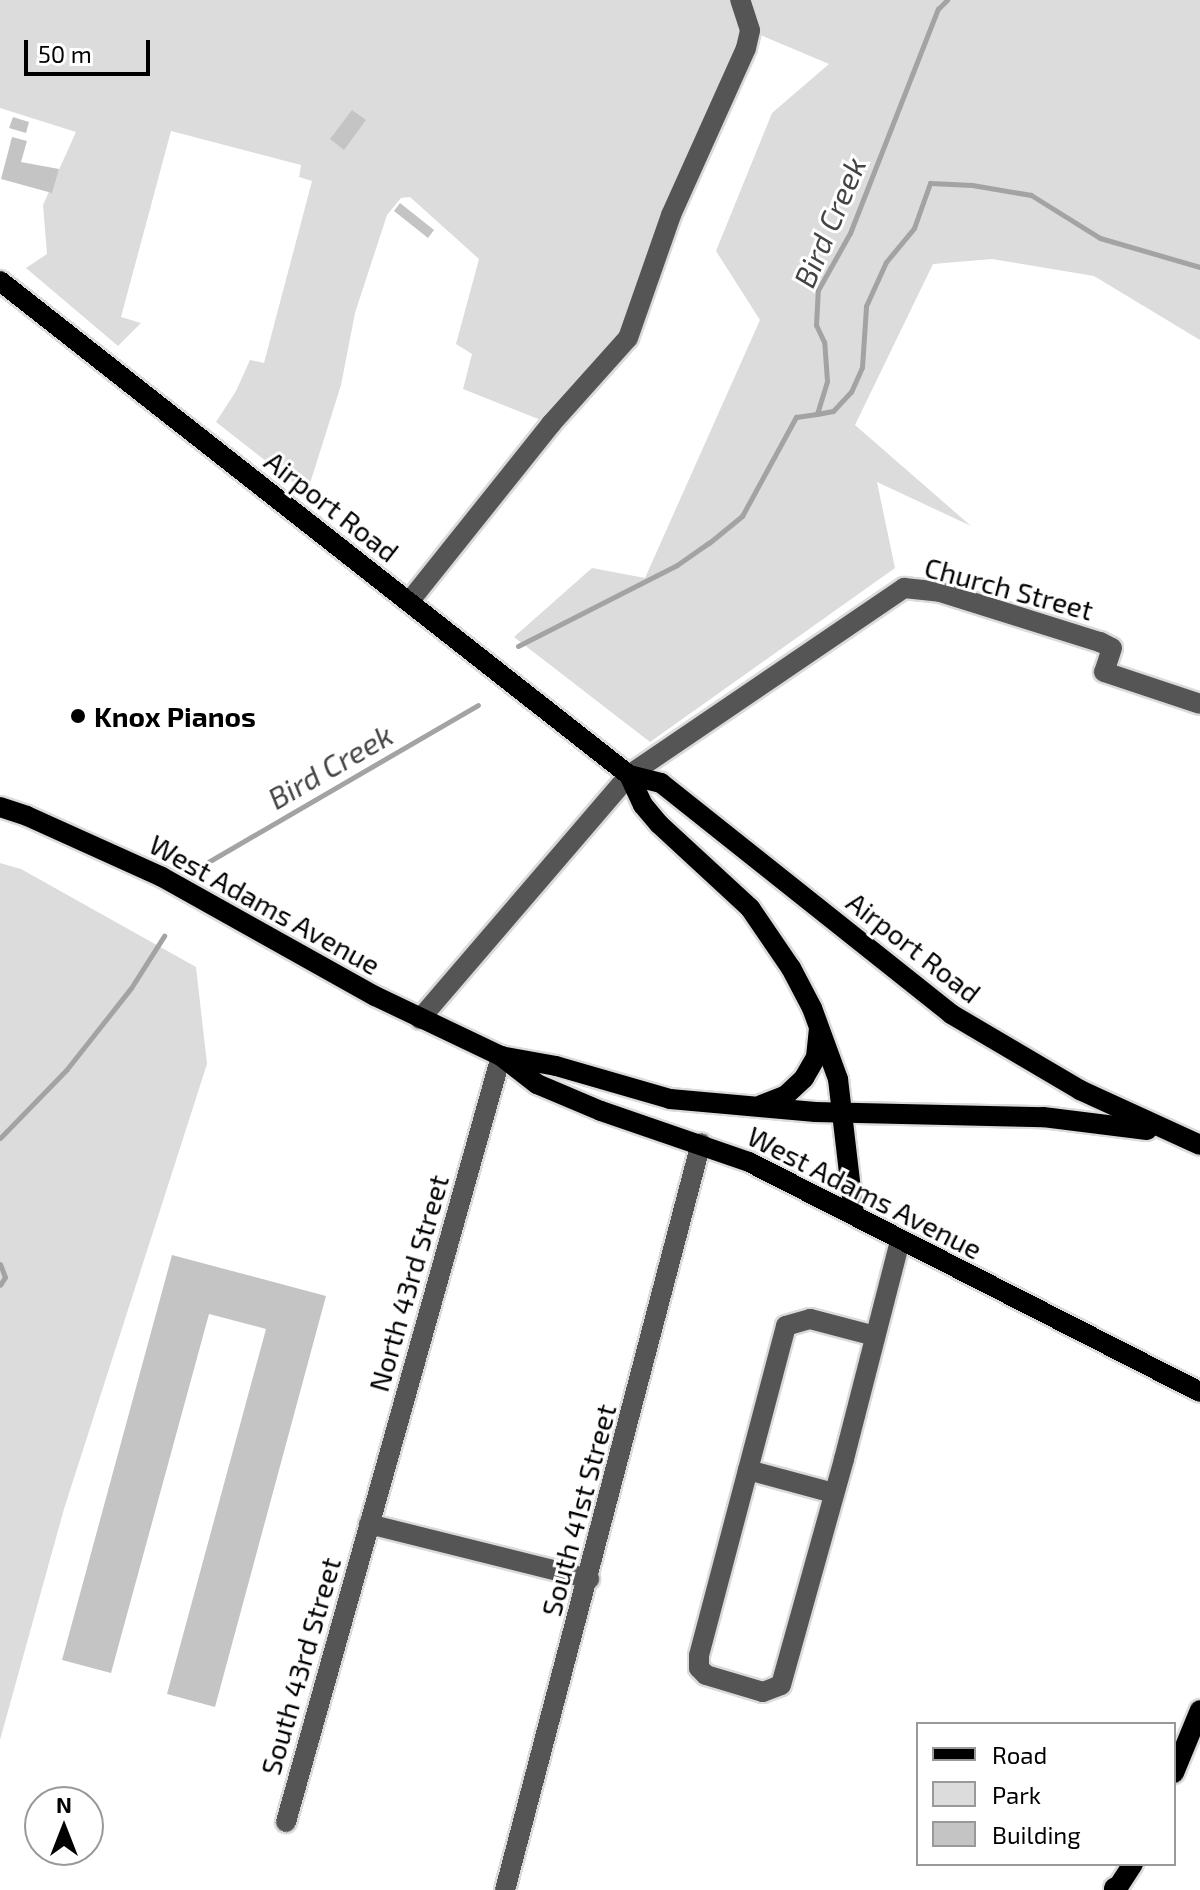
<!DOCTYPE html>
<html>
<head>
<meta charset="utf-8">
<style>
	body { margin:0 }
	#map { position:relative; width:1200px; height:1890px; overflow:hidden; background:#fff; font-family:"Exo 2",sans-serif }
	div>[style] { position:absolute }
	[style*='--x'] { left:calc(var(--x)*1px); top:calc(var(--y)*1px); width:calc(var(--w)*1px); rotate:calc(var(--a)*1deg) }
	.green>* { inset:0; background:#dcdcdc }
	.stream>* { height:5px; margin:-2.5px; padding:0 2.5px; transform-origin:2.5px; border-radius:2.5px; background:#a3a3a3 }
	.building>* { inset:0; background:#c4c4c4 }
	.roads { filter:drop-shadow(2px 0 #dbdbdb) drop-shadow(-2px 0 #dbdbdb) drop-shadow(0 2px #dbdbdb) drop-shadow(0 -2px #dbdbdb) }
	.minor>* { height:20px; margin:-10px; padding:0 10px; transform-origin:10px; border-radius:10px; background:#555 }
	.major>* { height:20px; margin:-10px; padding:0 10px; transform-origin:10px; border-radius:10px; background:#000 }
	.highway>* { height:24px; margin:-12px; padding:0 12px; transform-origin:12px; border-radius:12px; background:#000 }
	.dots>* { width:22px; height:22px; translate:-50% -50%; box-sizing:border-box; border:4px solid #fff; border-radius:50% }
	span { translate:-50% -50%; white-space:nowrap; text-align:center; line-height:1.15; -webkit-text-stroke:6px #fff; paint-order:stroke }
	.street-label { font-size:28px; color:#000 }
	.poi-label { font-size:28px; color:#000; font-weight:700 }
	.left { translate:0 -50%; text-align:left }
	.water-label { font-size:30px; color:#444; font-style:italic }
	.legend { position:absolute; left:916px; top:1722px; width:260px; height:144px; box-sizing:border-box; background:#fff; border:2px solid #999; margin:0; padding:10px 14px; list-style:none; font-size:24px; color:#000 }
	.legend li { display:flex; align-items:center; gap:16px; height:40px }
	.legend b { width:40px; border:2px solid #999 }
	.north { position:absolute; left:24px; top:1786px; width:80px; height:80px; box-sizing:border-box; background:#fff; border:2px solid #999; border-radius:50%; rotate:0deg; font-size:22px; font-weight:700; line-height:32px; text-align:center; color:#000 }
	.north::after { content:''; display:block; margin:auto; width:28px; height:36px; background:#000; clip-path:polygon(50% 0,100% 100%,50% 72%,0 100%) }
	.scale { position:absolute; left:24px; top:40px; width:126px; height:36px; box-sizing:border-box; border:4px solid #000; border-top:0; padding-left:10px; font-size:24px; line-height:28px; white-space:nowrap; color:#000; -webkit-text-stroke:6px #fff; paint-order:stroke }
</style>
</head>
<body>
<div id="map">
	<div class="green">
		<div style="clip-path:polygon(0 0,1200px 0,1200px 340px,1094px 276px,992px 259px,933px 264px,855px 425px,971px 526px,877px 482px,895px 568px,650px 742px,514px 637px,592px 568px,645px 578px,760px 320px,716px 251px,772px 113px,829px 64px,751px 31px,628px 338px,551px 424px,463px 389px,472px 354px,456px 344px,479px 259px,410px 197px,401px 198px,387px 215px,355px 313px,341px 385px,307px 493px,216px 422px,236px 391px,250px 360px,264px 363px,312px 181px,299px 177px,301px 165px,171px 131px,121px 317px,141px 323px,118px 346px,26px 268px,47px 254px,43px 205px,76px 132px,0 108px)"></div>
		<div style="clip-path:polygon(0 863px,21px 869px,196px 967px,207px 1064px,64px 1509px,0 1740px)"></div>
	</div>
	<div class="stream">
		<div style="--x:817;--y:414;--w:16;--a:-11"></div>
		<div style="--x:833;--y:411;--w:26;--a:-47"></div>
		<div style="--x:851;--y:392;--w:27;--a:-66"></div>
		<div style="--x:862;--y:367;--w:61;--a:-86.2"></div>
		<div style="--x:866;--y:306;--w:48;--a:-65.6"></div>
		<div style="--x:886;--y:262;--w:44;--a:-50.5"></div>
		<div style="--x:914;--y:228;--w:48;--a:-70.4"></div>
		<div style="--x:930;--y:183;--w:42;--a:2.7"></div>
		<div style="--x:972;--y:185;--w:60;--a:9.6"></div>
		<div style="--x:1031;--y:195;--w:81;--a:31.9"></div>
		<div style="--x:1100;--y:238;--w:104;--a:16.2"></div>
		<div style="--x:518;--y:646;--w:178;--a:-27"></div>
		<div style="--x:677;--y:565;--w:39;--a:-35"></div>
		<div style="--x:709;--y:543;--w:43;--a:-39.3"></div>
		<div style="--x:742;--y:516;--w:113;--a:-61.4"></div>
		<div style="--x:796;--y:417;--w:21;--a:-8"></div>
		<div style="--x:817;--y:414;--w:34;--a:-73"></div>
		<div style="--x:827;--y:381;--w:39;--a:-94"></div>
		<div style="--x:824;--y:342;--w:19;--a:-115"></div>
		<div style="--x:816;--y:325;--w:35;--a:-87"></div>
		<div style="--x:818;--y:290;--w:65;--a:-60.7"></div>
		<div style="--x:850;--y:233;--w:241;--a:-68.6"></div>
		<div style="--x:938;--y:9;--w:13;--a:-45"></div>
		<div style="--x:203;--y:865;--w:318;--a:-30.2"></div>
		<div style="--x:0;--y:1138;--w:96;--a:-45.8"></div>
		<div style="--x:67;--y:1069;--w:103;--a:-51.7"></div>
		<div style="--x:131;--y:988;--w:62;--a:-57.6"></div>
		<div style="--x:0;--y:1264;--w:14;--a:69"></div>
		<div style="--x:5;--y:1277;--w:9;--a:122"></div>
	</div>
	<div class="building">
		<div style="clip-path:polygon(352px 110px,366px 120px,344px 150px,330px 139px)"></div>
		<div style="clip-path:polygon(13px 117px,29px 122px,26px 133px,9px 128px)"></div>
		<div style="clip-path:polygon(12px 137px,27px 141px,21px 162px,59px 169px,52px 193px,1px 179px)"></div>
		<div style="clip-path:polygon(400px 203px,434px 230px,428px 238px,394px 211px)"></div>
		<div style="clip-path:polygon(172px 1255px,326px 1296px,215px 1707px,167px 1694px,266px 1329px,209px 1314px,111px 1673px,62px 1660px)"></div>
	</div>
	<div class="roads">
		<div class="minor">
			<div style="--x:409;--y:602;--w:228;--a:-51.4"></div>
			<div style="--x:551;--y:424;--w:115;--a:-48.2"></div>
			<div style="--x:628;--y:338;--w:130;--a:-70.7"></div>
			<div style="--x:671;--y:215;--w:183;--a:-65.8"></div>
			<div style="--x:746;--y:48;--w:18;--a:-77"></div>
			<div style="--x:750;--y:30;--w:32;--a:-108"></div>
			<div style="--x:420;--y:1019;--w:321;--a:-49.4"></div>
			<div style="--x:629;--y:775;--w:333;--a:-34.2"></div>
			<div style="--x:904;--y:588;--w:36;--a:6"></div>
			<div style="--x:940;--y:592;--w:168;--a:17.4"></div>
			<div style="--x:1100;--y:642;--w:13;--a:27"></div>
			<div style="--x:1112;--y:648;--w:25;--a:108"></div>
			<div style="--x:1104;--y:672;--w:101;--a:18.4"></div>
			<div style="--x:875;--y:1336;--w:67;--a:-165.3"></div>
			<div style="--x:810;--y:1319;--w:25;--a:164"></div>
			<div style="--x:786;--y:1326;--w:341;--a:104.8"></div>
			<div style="--x:699;--y:1656;--w:12;--a:90"></div>
			<div style="--x:699;--y:1668;--w:10;--a:45"></div>
			<div style="--x:706;--y:1675;--w:59;--a:16.6"></div>
			<div style="--x:763;--y:1692;--w:19;--a:-21"></div>
			<div style="--x:781;--y:1685;--w:235;--a:-74.4"></div>
			<div style="--x:844;--y:1459;--w:225;--a:-75.6"></div>
			<div style="--x:748;--y:1470;--w:88;--a:15.1"></div>
			<div style="--x:369;--y:1524;--w:227;--a:14"></div>
			<div style="--x:286;--y:1822;--w:796;--a:-74.32"></div>
			<div style="--x:505;--y:1890;--w:772;--a:-75.3"></div>
		</div>
		<div class="major">
			<div style="--x:0;--y:281;--w:800;--a:38.15"></div>
			<div style="--x:629;--y:775;--w:33;--a:14"></div>
			<div style="--x:661;--y:783;--w:371;--a:38.5"></div>
			<div style="--x:951;--y:1014;--w:150;--a:30.5"></div>
			<div style="--x:1080;--y:1090;--w:132;--a:24.6"></div>
			<div style="--x:629;--y:775;--w:33;--a:65"></div>
			<div style="--x:643;--y:805;--w:25;--a:50"></div>
			<div style="--x:659;--y:824;--w:124;--a:42.7"></div>
			<div style="--x:750;--y:908;--w:73;--a:55.7"></div>
			<div style="--x:791;--y:968;--w:45;--a:62.3"></div>
			<div style="--x:812;--y:1008;--w:76;--a:69.9"></div>
			<div style="--x:838;--y:1079;--w:137;--a:83.3"></div>
			<div style="--x:0;--y:807;--w:28;--a:18"></div>
			<div style="--x:27;--y:816;--w:148;--a:24.3"></div>
			<div style="--x:162;--y:877;--w:244;--a:29.2"></div>
			<div style="--x:375;--y:996;--w:140;--a:25.5"></div>
			<div style="--x:501;--y:1056;--w:46;--a:37.9"></div>
			<div style="--x:537;--y:1084;--w:69;--a:22.9"></div>
			<div style="--x:601;--y:1111;--w:157;--a:19"></div>
			<div style="--x:749;--y:1162;--w:506;--a:27.02"></div>
			<div style="--x:506;--y:1057;--w:51;--a:10.2"></div>
			<div style="--x:556;--y:1066;--w:119;--a:16.1"></div>
			<div style="--x:670;--y:1099;--w:146;--a:5.1"></div>
			<div style="--x:815;--y:1112;--w:228;--a:1.3"></div>
			<div style="--x:1043;--y:1117;--w:105;--a:7.1"></div>
			<div style="--x:761;--y:1105;--w:26;--a:-21"></div>
			<div style="--x:785;--y:1096;--w:26;--a:-43"></div>
			<div style="--x:804;--y:1078;--w:24;--a:-60"></div>
			<div style="--x:816;--y:1057;--w:27;--a:-84"></div>
			<div style="--x:1174;--y:1773;--w:68;--a:-67.6"></div>
			<div style="--x:1116;--y:1890;--w:31;--a:-57"></div>
		</div>
		<div class="highway">
			<div style="--x:1116;--y:1890;--w:1;--a:-90"></div>
		</div>
	</div>
	<div class="dots">
		<div style="left:78px;top:716px;background:#000"></div>
	</div>
	<div class="street-label">
		<span style="left:332px;top:506px;rotate:38deg">Airport Road</span>
		<span style="left:1009px;top:588px;rotate:15deg">Church Street</span>
		<span style="left:265px;top:904px;rotate:29deg">West Adams Avenue</span>
		<span style="left:914px;top:947px;rotate:38deg">Airport Road</span>
		<span style="left:865px;top:1192px;rotate:27deg">West Adams Avenue</span>
		<span style="left:408px;top:1283px;rotate:-74deg">North 43rd Street</span>
		<span style="left:578px;top:1510px;rotate:-75deg">South 41st Street</span>
		<span style="left:300px;top:1666px;rotate:-74deg">South 43rd Street</span>
	</div>
	<div class="poi-label">
		<span class="left" style="left:94px;top:716px">Knox Pianos</span>
	</div>
	<div class="water-label">
		<span style="left:829px;top:222px;rotate:-67deg">Bird Creek</span>
		<span style="left:330px;top:766px;rotate:-30deg">Bird Creek</span>
	</div>
	<ul class="legend">
	<li><b style="height:10px;background:#000"></b>Road</li>
	<li><b style="height:22px;background:#dcdcdc"></b>Park</li>
	<li><b style="height:22px;background:#c4c4c4"></b>Building</li>
	</ul>
	<div class="north">N</div>
	<div class="scale">50 m</div>
</div>
</body>
</html>
